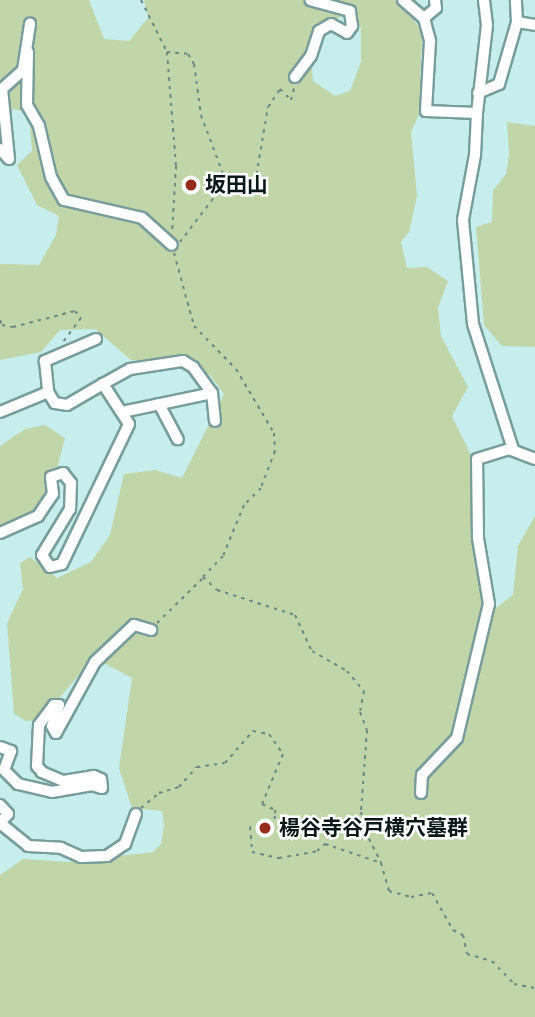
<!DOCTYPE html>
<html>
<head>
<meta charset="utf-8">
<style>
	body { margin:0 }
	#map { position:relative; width:535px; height:1017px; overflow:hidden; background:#c6eeed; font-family:"Space Grotesk","Noto Sans JP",sans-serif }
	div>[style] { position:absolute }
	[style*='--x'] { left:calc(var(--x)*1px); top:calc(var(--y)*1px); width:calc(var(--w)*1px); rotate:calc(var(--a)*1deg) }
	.green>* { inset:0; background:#c0d6a8 }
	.path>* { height:2px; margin-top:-1px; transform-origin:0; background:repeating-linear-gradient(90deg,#6b8786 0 3.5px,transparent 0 8.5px) }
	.roads { filter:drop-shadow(2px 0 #789e9c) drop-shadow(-2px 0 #789e9c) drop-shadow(0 2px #789e9c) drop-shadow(0 -2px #789e9c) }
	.minor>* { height:10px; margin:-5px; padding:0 5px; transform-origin:5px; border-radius:5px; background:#fff }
	.dots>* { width:19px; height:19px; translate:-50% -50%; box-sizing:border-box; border:4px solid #fff; border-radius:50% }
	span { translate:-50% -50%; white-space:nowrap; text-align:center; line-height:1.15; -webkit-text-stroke:5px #fff; paint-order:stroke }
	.poi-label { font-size:21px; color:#081817; font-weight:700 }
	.left { translate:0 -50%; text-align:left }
</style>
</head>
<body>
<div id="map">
	<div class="green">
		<div style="clip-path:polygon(evenodd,0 0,89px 0,104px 39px,129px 41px,148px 18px,144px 0,398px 0,418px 26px,422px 37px,419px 114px,411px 132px,417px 196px,409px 232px,401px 242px,407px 268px,427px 267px,448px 281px,438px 308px,441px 336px,468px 387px,452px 416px,484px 482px,480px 557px,488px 560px,493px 610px,513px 595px,518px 546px,535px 516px,535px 1017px,0 1017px,0 875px,23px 859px,69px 862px,153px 852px,161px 844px,164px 825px,162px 811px,132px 808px,119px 768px,132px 678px,94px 658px,40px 720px,26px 721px,14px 714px,7px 623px,23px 589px,20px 563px,30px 557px,57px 578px,91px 562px,110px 535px,124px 474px,155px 470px,182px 478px,224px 394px,210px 375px,167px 361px,131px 360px,95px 329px,60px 330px,41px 352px,0 360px,0 264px,39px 265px,56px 235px,59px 216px,37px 205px,17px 165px,32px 151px,29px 113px,14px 109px,0 114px,0 0,349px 14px,361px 28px,361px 62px,350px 91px,335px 96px,313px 81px,311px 56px,328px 21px,349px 14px)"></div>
		<div style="clip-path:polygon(507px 122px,535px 126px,535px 347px,502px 346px,484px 325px,476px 227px,492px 222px,493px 191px,506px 174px,509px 155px)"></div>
		<div style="clip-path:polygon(45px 425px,65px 438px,53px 484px,29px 515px,0 531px,0 446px,25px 429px)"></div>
	</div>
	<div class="path">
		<div style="--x:141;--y:0;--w:58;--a:63.4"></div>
		<div style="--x:167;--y:52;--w:21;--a:5"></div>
		<div style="--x:188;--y:54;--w:12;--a:59"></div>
		<div style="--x:194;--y:64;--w:51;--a:82.2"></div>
		<div style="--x:201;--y:115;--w:72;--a:69.5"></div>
		<div style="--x:226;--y:182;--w:29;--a:2"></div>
		<div style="--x:255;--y:183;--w:77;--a:-80.3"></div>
		<div style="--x:268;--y:107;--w:22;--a:-56"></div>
		<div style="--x:280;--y:89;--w:16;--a:45"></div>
		<div style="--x:291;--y:100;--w:16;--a:-75"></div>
		<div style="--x:167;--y:52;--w:114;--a:85.5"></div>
		<div style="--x:176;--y:166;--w:67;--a:93.4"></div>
		<div style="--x:180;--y:242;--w:74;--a:-52.7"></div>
		<div style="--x:174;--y:253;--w:76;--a:74.7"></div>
		<div style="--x:194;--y:326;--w:60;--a:45.7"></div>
		<div style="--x:236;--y:369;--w:74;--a:59.3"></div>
		<div style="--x:274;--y:433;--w:18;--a:87"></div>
		<div style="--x:275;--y:451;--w:40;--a:111"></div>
		<div style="--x:261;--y:488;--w:24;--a:135"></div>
		<div style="--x:244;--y:505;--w:55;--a:112.4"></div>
		<div style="--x:223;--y:556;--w:29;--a:134"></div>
		<div style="--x:203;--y:577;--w:19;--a:43"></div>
		<div style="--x:217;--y:590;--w:82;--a:17.8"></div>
		<div style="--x:295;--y:615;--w:40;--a:65"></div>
		<div style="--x:312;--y:651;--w:40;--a:29.7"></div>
		<div style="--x:347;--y:671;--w:26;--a:50"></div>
		<div style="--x:364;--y:691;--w:21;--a:101"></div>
		<div style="--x:360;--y:712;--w:19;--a:69"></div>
		<div style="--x:367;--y:730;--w:82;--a:94.2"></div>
		<div style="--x:361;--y:812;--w:19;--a:78"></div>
		<div style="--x:365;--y:831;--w:36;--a:63"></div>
		<div style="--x:0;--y:320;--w:5;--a:68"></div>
		<div style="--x:2;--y:325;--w:11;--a:10"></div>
		<div style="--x:13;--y:327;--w:64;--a:-14.5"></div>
		<div style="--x:75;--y:311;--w:9;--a:49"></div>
		<div style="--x:81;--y:318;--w:31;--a:127"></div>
		<div style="--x:157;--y:623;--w:64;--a:-44.4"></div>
		<div style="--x:141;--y:808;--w:23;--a:-40"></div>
		<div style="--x:159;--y:793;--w:21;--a:-17"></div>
		<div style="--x:179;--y:787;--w:27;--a:-48"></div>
		<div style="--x:197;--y:767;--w:28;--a:-8"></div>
		<div style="--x:225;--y:763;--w:43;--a:-48.8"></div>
		<div style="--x:253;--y:731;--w:16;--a:11"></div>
		<div style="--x:269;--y:734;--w:24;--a:55"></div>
		<div style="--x:283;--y:754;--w:54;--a:112.8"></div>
		<div style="--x:262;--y:804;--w:14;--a:25"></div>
		<div style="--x:275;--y:810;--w:6;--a:81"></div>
		<div style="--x:276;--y:816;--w:11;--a:135"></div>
		<div style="--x:268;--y:824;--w:18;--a:171"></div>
		<div style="--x:250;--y:827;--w:25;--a:85"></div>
		<div style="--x:252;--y:852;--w:28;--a:13"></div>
		<div style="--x:279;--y:858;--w:39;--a:-10"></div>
		<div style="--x:317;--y:851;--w:11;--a:-41"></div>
		<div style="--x:325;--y:844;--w:59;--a:18.7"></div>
		<div style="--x:381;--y:863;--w:29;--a:74"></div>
		<div style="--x:389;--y:891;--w:23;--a:15"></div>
		<div style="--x:411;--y:897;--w:21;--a:-11"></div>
		<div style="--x:432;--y:893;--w:43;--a:60.4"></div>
		<div style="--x:453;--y:930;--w:11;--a:27"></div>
		<div style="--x:463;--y:935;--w:19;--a:78"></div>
		<div style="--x:467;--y:954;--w:26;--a:16"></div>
		<div style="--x:492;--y:961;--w:32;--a:46"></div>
		<div style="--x:514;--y:984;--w:21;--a:11"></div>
	</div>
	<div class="roads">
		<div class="minor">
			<div style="--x:403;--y:0;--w:28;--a:41"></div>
			<div style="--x:435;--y:0;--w:8;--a:83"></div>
			<div style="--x:436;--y:8;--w:16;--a:140"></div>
			<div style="--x:424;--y:18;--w:24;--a:75"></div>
			<div style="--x:430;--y:41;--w:70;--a:93.3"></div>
			<div style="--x:426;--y:111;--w:51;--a:2.2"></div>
			<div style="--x:477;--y:113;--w:89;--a:-83.5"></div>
			<div style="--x:487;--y:25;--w:25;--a:-97"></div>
			<div style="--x:517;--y:22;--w:18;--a:9"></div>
			<div style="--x:28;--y:52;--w:53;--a:91.1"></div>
			<div style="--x:27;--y:105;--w:24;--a:60"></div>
			<div style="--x:39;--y:126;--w:52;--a:76.8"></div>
			<div style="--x:51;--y:177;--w:26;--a:61"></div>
			<div style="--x:64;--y:200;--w:80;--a:13"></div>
			<div style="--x:142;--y:218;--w:40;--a:42"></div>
			<div style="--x:295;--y:77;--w:26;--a:-53"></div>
			<div style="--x:311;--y:56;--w:26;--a:-72"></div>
			<div style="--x:319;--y:31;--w:14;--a:-30"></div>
			<div style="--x:331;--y:24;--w:18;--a:29"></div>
			<div style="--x:347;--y:33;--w:9;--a:-54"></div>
			<div style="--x:352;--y:26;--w:15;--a:-98"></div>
			<div style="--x:350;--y:11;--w:41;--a:-164.6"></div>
			<div style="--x:478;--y:93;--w:23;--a:-23"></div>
			<div style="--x:499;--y:84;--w:65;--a:-73.8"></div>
			<div style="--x:517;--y:22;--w:22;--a:-93"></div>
			<div style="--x:477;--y:113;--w:42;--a:92.7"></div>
			<div style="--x:475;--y:155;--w:66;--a:100.5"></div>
			<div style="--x:463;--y:220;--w:104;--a:84.5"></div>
			<div style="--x:473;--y:324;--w:131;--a:72.3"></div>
			<div style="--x:0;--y:149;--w:13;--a:48"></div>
			<div style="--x:9;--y:159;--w:70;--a:-95.7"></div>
			<div style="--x:2;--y:89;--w:28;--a:-42"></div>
			<div style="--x:23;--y:70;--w:47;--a:-81.3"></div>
			<div style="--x:96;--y:339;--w:56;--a:156.7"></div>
			<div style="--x:45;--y:361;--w:31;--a:84"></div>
			<div style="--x:48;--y:392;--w:13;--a:58"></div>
			<div style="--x:55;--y:403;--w:12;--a:9"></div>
			<div style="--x:67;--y:405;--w:42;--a:-30.3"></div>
			<div style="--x:159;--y:404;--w:40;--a:62"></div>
			<div style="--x:0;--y:412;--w:52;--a:-22.6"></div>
			<div style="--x:122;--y:412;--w:92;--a:-11.9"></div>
			<div style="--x:0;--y:533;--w:42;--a:-24.1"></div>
			<div style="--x:38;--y:516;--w:27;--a:-56"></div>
			<div style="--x:53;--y:494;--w:17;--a:-97"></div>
			<div style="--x:51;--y:477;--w:13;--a:-18"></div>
			<div style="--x:63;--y:473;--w:13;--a:51"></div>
			<div style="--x:71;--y:483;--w:26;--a:92"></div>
			<div style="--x:70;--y:509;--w:54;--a:121.3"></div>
			<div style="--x:42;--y:555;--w:14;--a:56"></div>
			<div style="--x:50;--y:567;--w:12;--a:-14"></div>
			<div style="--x:62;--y:564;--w:155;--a:-64.4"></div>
			<div style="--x:129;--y:424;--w:48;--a:-123"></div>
			<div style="--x:103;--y:384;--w:31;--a:-29"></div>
			<div style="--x:130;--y:369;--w:54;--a:-8.6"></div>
			<div style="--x:183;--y:361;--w:12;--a:31"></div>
			<div style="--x:193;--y:367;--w:32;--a:54"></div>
			<div style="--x:212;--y:393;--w:28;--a:84"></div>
			<div style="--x:0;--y:747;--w:12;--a:20"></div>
			<div style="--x:11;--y:751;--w:20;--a:110"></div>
			<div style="--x:4;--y:770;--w:20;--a:45"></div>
			<div style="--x:18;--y:784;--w:35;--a:13"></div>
			<div style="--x:52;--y:792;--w:41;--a:-9.9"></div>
			<div style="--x:92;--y:785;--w:10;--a:17"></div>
			<div style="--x:102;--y:788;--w:9;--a:-96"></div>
			<div style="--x:101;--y:779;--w:8;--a:-157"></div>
			<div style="--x:94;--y:776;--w:31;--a:171"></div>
			<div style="--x:63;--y:781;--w:23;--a:-157"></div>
			<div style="--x:42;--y:772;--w:8;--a:-130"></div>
			<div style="--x:37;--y:766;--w:41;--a:-87.2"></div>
			<div style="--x:39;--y:725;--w:25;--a:-53"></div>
			<div style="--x:54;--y:705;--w:5;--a:0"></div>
			<div style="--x:59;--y:705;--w:22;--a:108"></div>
			<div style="--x:52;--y:726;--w:8;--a:60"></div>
			<div style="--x:56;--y:733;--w:81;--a:-61.2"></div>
			<div style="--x:95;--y:662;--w:54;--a:-43.5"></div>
			<div style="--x:134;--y:625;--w:18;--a:16"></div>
			<div style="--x:421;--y:793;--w:18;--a:-87"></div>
			<div style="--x:422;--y:775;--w:51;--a:-46.6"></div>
			<div style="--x:457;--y:738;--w:138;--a:-76.6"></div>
			<div style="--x:489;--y:604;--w:67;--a:-99.5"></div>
			<div style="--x:478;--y:538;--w:79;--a:-90.7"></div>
			<div style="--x:477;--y:459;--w:34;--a:-17"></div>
			<div style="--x:509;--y:449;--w:28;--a:21"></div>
			<div style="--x:0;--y:805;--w:12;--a:48"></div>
			<div style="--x:8;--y:814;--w:12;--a:132"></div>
			<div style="--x:0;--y:823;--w:36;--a:39"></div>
			<div style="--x:28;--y:846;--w:33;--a:3"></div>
			<div style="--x:61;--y:848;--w:22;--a:24"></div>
			<div style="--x:81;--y:857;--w:26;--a:-2"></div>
			<div style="--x:107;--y:856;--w:22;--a:-34"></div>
			<div style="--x:125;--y:844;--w:32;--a:-70"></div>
		</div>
	</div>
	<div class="dots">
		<div style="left:191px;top:185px;background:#952b19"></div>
		<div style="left:265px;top:828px;background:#952b19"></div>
	</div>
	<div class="poi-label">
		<span class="left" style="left:205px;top:185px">坂田山</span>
		<span class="left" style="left:279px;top:828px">楊谷寺谷戸横穴墓群</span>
	</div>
</div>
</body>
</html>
